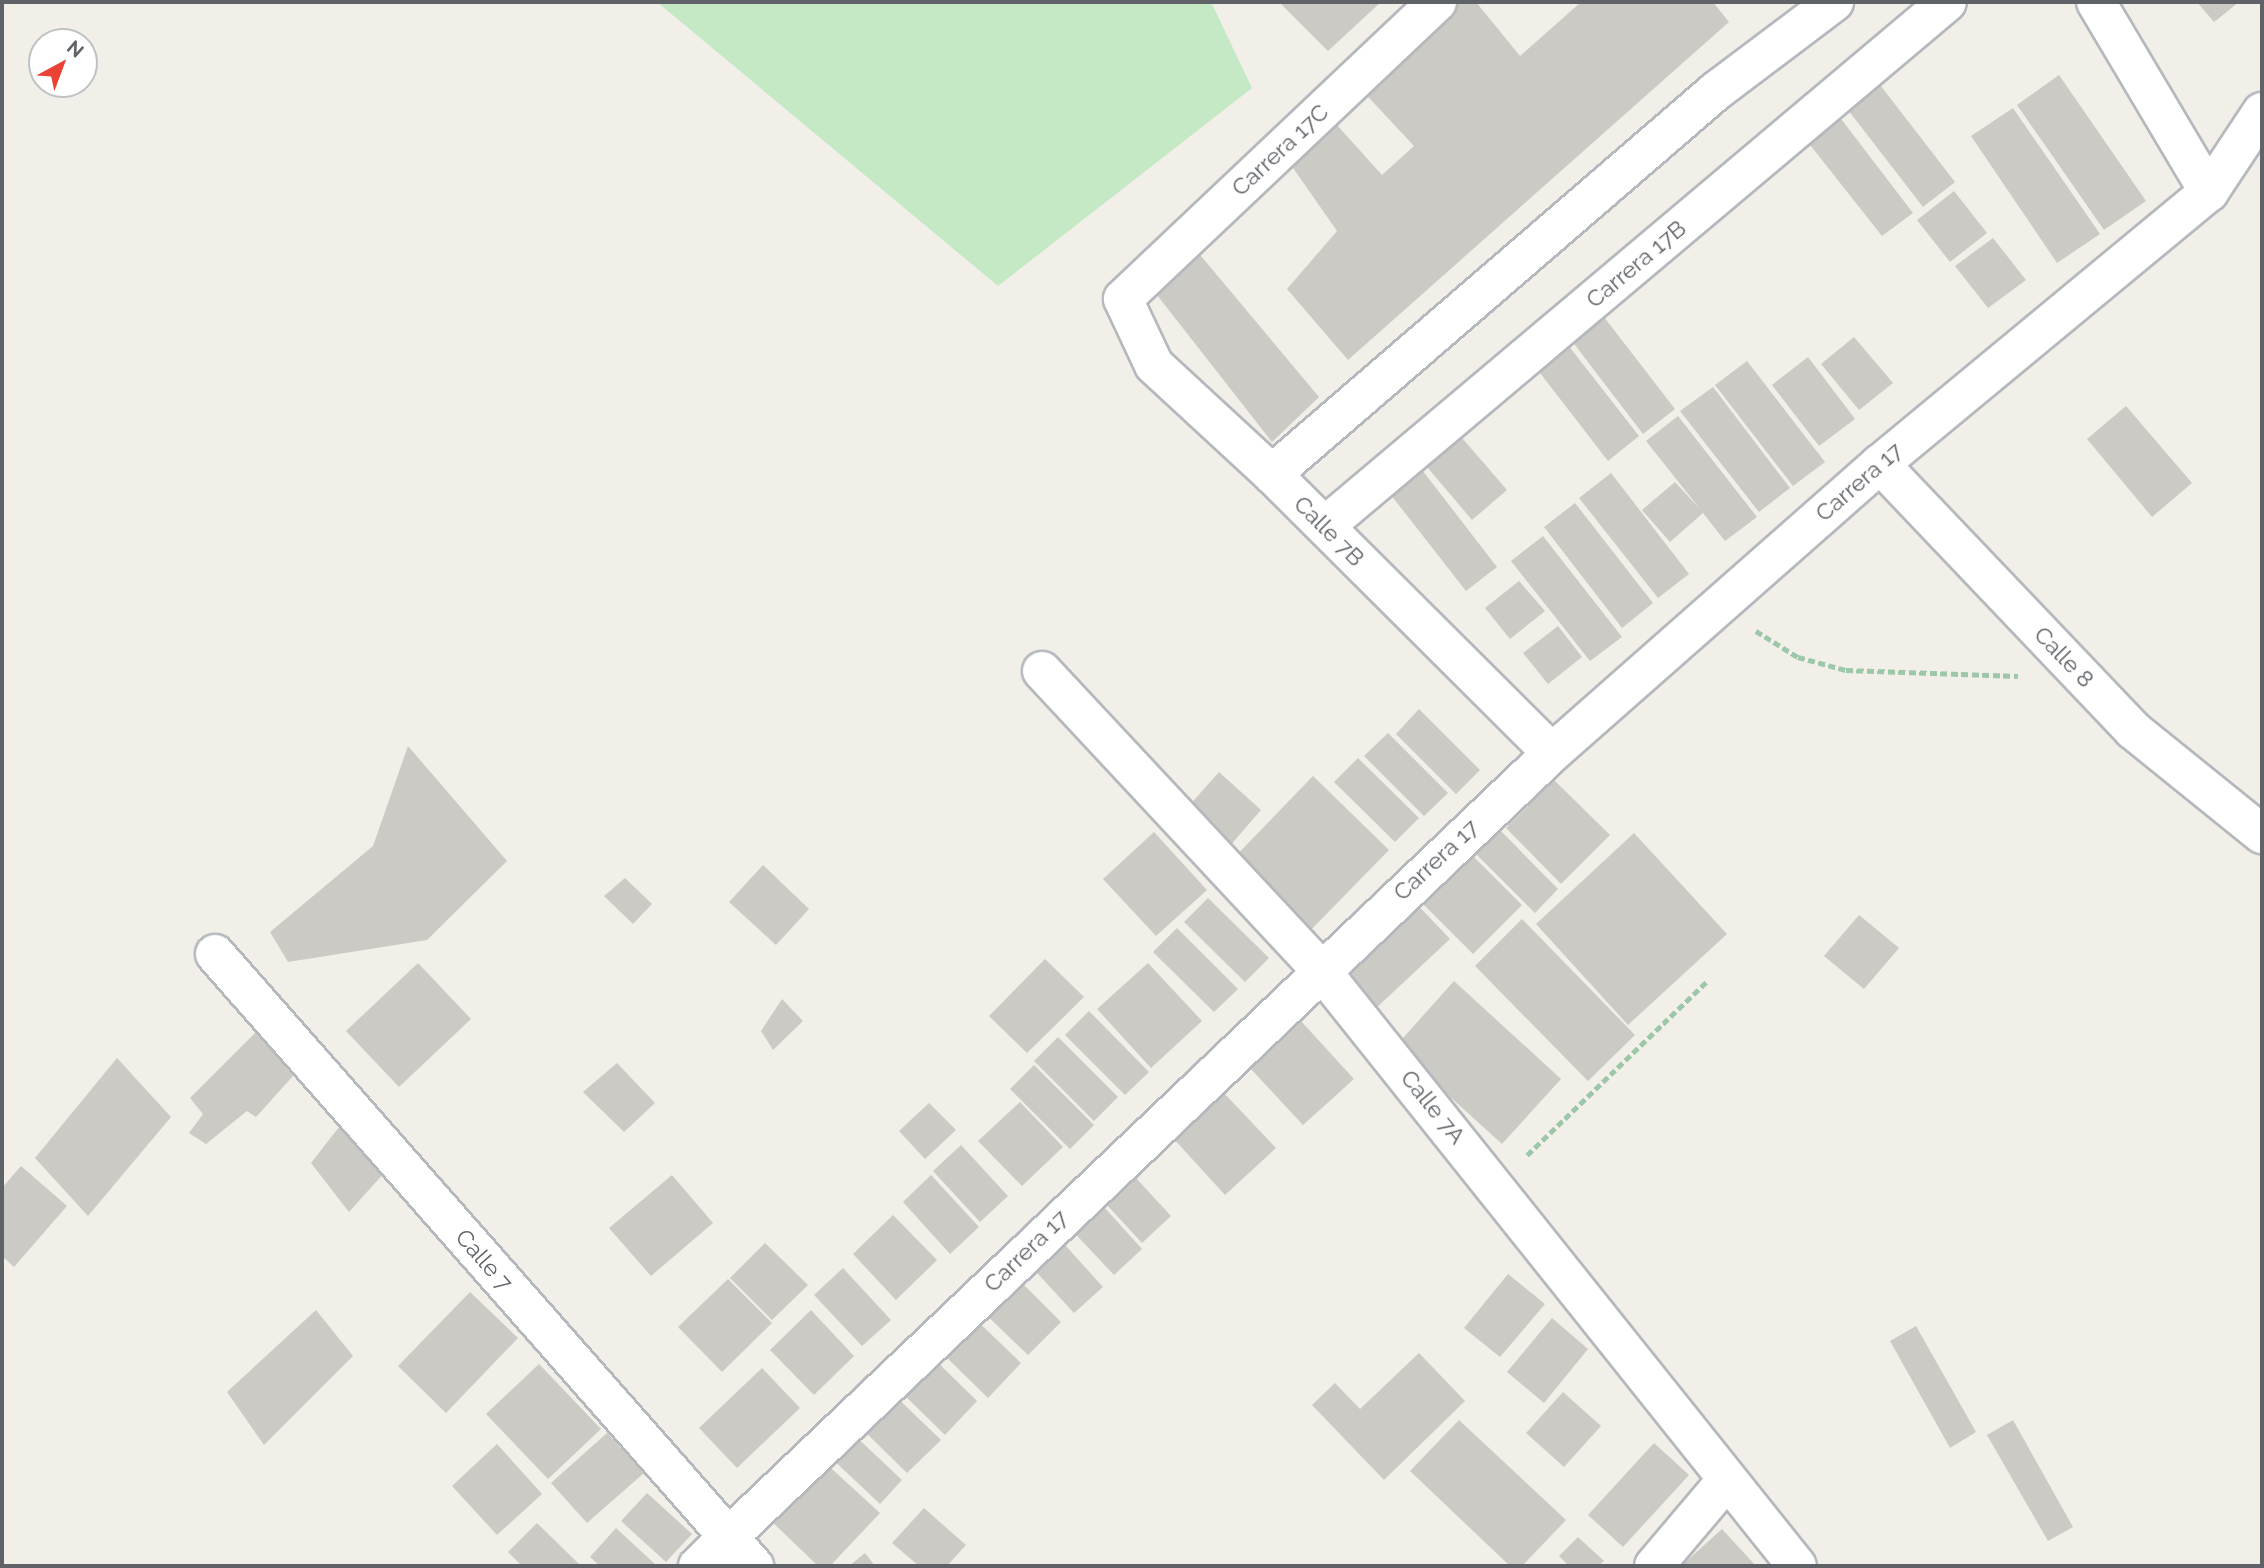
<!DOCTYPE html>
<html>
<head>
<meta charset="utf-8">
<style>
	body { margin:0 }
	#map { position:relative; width:2264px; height:1568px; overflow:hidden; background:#f1efe8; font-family:Raleway,sans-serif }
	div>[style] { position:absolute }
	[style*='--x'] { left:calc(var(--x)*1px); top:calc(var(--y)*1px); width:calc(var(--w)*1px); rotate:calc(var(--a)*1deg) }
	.green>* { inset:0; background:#c5e8c5 }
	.building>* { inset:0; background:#cccac5 }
	.path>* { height:4.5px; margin-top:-2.25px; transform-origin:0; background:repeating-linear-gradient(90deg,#9cc7a9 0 7px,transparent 0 10.5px) }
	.roads { filter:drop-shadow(2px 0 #b5b8bc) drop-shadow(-2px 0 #b5b8bc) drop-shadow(0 2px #b5b8bc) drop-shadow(0 -2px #b5b8bc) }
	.minor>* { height:38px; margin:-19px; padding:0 19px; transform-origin:19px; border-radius:19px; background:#fff }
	span { translate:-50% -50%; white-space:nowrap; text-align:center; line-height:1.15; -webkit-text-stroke:5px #fff; paint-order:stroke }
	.street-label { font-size:23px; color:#5f6368 }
	.frame { position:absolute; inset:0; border:4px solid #5f6368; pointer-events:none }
	.north { position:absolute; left:28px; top:28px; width:70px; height:70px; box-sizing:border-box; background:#fff; border:2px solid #bfc1c3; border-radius:50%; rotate:41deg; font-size:19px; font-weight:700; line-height:28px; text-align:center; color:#5f6368 }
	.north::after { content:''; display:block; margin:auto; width:24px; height:32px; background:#ea4335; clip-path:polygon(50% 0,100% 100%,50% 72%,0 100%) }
</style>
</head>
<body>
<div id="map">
	<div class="green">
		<div style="clip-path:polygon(657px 2px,1211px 2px,1252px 88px,998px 286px)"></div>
	</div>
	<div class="building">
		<div style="clip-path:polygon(1279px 2px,1381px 2px,1328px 51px)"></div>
		<div style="clip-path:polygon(1445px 2px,1476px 2px,1520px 56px,1581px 2px,1713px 2px,1729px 22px,1348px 360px,1287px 289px,1337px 231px,1284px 155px,1327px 114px,1382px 175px,1414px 146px,1357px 85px)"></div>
		<div style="clip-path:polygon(2197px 2px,2239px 2px,2214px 22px)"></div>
		<div style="clip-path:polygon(2059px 75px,2146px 201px,2104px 230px,2017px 105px)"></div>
		<div style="clip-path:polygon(1877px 81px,1955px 182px,1923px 207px,1845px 106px)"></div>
		<div style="clip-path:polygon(2013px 108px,2100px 234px,2057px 263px,1971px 136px)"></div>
		<div style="clip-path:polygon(1835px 111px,1913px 213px,1882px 236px,1803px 136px)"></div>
		<div style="clip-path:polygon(1954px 191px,1987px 233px,1950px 262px,1917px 220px)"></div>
		<div style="clip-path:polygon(1993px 238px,2026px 280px,1988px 308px,1955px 266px)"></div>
		<div style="clip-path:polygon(1196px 250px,1319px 397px,1272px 442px,1157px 295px)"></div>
		<div style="clip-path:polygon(1597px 308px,1675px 409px,1643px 434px,1565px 332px)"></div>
		<div style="clip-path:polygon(1561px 336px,1639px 436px,1608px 461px,1530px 360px)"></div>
		<div style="clip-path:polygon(1854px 337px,1893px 383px,1859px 410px,1821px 364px)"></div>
		<div style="clip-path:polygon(1808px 357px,1855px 419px,1819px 446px,1772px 385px)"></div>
		<div style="clip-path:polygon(1747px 361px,1825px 462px,1793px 486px,1715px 385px)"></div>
		<div style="clip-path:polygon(1713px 387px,1790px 488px,1759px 512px,1680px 411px)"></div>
		<div style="clip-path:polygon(2126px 406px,2192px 483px,2152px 517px,2087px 439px)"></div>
		<div style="clip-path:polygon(1678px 416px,1757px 517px,1725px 541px,1703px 513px,1670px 542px,1642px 510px,1675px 482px,1700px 509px,1646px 441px)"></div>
		<div style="clip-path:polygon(1457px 432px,1507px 490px,1472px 520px,1422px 461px)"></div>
		<div style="clip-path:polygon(1419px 466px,1497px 567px,1466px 591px,1387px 490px)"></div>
		<div style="clip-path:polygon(1611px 473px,1689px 574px,1658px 598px,1579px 498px)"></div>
		<div style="clip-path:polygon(1575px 503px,1653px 603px,1622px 628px,1544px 527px)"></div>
		<div style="clip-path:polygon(1543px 536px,1622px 637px,1590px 661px,1511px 561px)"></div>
		<div style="clip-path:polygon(1519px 581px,1545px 611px,1510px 639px,1485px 608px)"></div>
		<div style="clip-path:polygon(1558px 626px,1582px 657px,1548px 684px,1523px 653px)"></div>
		<div style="clip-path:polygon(1419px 709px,1480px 770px,1456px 794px,1396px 734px)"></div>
		<div style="clip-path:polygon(1388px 733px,1448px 793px,1424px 816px,1364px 756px)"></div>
		<div style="clip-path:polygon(408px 746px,507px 861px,427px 940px,288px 962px,270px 932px,373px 846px)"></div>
		<div style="clip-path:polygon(1358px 758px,1419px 818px,1395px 842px,1334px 782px)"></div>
		<div style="clip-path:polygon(1219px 772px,1261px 810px,1229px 847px,1186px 809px)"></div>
		<div style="clip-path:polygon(1313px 776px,1389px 850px,1303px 938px,1228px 864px)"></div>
		<div style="clip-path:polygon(1554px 780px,1610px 835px,1561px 884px,1506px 828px)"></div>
		<div style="clip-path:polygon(1498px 828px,1558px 889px,1535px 913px,1474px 852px)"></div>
		<div style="clip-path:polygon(1154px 832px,1207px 890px,1156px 936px,1103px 879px)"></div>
		<div style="clip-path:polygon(1634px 833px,1727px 934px,1628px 1025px,1536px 924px)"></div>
		<div style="clip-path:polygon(1466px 849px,1522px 905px,1473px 954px,1417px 898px)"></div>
		<div style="clip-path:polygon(763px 865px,809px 909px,776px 945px,729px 902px)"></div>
		<div style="clip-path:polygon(625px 878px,652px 904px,633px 924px,604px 896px)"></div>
		<div style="clip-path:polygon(1208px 898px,1269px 958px,1245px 982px,1184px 922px)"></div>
		<div style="clip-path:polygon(1413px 900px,1450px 939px,1373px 1011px,1336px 973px)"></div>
		<div style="clip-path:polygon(1859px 915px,1899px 948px,1864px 989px,1824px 956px)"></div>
		<div style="clip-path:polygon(1522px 919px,1635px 1035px,1588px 1081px,1475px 966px)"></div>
		<div style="clip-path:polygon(1177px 928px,1238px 989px,1214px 1012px,1153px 952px)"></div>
		<div style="clip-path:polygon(1045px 959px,1084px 997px,1027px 1053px,989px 1016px)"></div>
		<div style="clip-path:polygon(418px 963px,471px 1019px,399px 1087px,346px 1031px)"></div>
		<div style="clip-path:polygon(1148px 963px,1202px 1021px,1151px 1068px,1097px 1009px)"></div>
		<div style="clip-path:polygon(1454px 981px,1561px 1079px,1502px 1144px,1395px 1047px)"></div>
		<div style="clip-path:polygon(782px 999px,803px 1021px,773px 1050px,761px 1031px)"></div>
		<div style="clip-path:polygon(1089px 1011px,1149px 1072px,1125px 1095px,1065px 1035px)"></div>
		<div style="clip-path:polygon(1301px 1021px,1354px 1079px,1303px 1125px,1250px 1068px)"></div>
		<div style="clip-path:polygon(256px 1032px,293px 1076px,256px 1117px,247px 1111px,206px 1144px,189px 1133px,203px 1114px,190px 1098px)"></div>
		<div style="clip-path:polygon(1058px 1037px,1118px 1097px,1094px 1121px,1034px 1061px)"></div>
		<div style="clip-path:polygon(117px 1058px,171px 1117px,88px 1216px,35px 1158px)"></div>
		<div style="clip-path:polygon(617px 1063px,655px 1103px,624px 1132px,583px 1092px)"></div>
		<div style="clip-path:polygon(1034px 1065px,1094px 1125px,1070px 1149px,1010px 1089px)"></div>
		<div style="clip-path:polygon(1222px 1091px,1276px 1148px,1225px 1195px,1172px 1137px)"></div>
		<div style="clip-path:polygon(1020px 1102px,1063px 1147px,1022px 1186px,978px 1141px)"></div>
		<div style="clip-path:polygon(929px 1103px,956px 1130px,925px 1159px,899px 1131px)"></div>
		<div style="clip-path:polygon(343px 1122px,385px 1172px,349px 1212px,311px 1163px)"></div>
		<div style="clip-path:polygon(961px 1145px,1008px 1196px,980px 1222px,933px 1171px)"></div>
		<div style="clip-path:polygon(1124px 1165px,1171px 1216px,1142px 1243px,1095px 1192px)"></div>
		<div style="clip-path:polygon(21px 1166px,67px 1206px,14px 1267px,2px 1256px,2px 1188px)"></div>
		<div style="clip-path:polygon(672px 1175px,713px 1223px,651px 1276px,609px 1228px)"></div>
		<div style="clip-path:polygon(931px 1175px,979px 1227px,950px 1254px,903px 1202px)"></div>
		<div style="clip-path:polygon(1095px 1197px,1142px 1249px,1114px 1275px,1066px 1224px)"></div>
		<div style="clip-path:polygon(893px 1215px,937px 1260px,896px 1300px,853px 1254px)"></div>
		<div style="clip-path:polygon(1056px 1235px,1103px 1287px,1074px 1313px,1027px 1262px)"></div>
		<div style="clip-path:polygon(765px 1243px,808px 1285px,772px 1320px,730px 1278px)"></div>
		<div style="clip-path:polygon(843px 1268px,891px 1320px,862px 1346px,814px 1295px)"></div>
		<div style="clip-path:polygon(1009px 1270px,1061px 1322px,1028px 1355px,976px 1305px)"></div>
		<div style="clip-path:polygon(1508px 1274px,1545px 1304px,1500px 1357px,1464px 1328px)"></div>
		<div style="clip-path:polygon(728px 1279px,772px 1323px,722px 1372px,678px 1327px)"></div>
		<div style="clip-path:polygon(470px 1292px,518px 1338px,446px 1413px,398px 1366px)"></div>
		<div style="clip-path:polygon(316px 1310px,353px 1356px,264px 1445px,227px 1392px)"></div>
		<div style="clip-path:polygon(811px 1310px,854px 1356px,814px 1395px,770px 1350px)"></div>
		<div style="clip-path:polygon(969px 1313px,1021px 1363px,988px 1398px,936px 1347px)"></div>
		<div style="clip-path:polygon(1552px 1318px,1588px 1349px,1544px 1403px,1507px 1372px)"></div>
		<div style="clip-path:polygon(1916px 1326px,1976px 1432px,1950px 1448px,1890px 1341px)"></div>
		<div style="clip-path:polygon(925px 1350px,977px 1401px,945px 1435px,893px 1384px)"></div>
		<div style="clip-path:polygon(1419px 1353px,1465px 1401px,1384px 1480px,1312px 1405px,1335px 1383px,1360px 1409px)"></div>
		<div style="clip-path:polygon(539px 1364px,601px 1429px,548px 1479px,486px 1414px)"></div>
		<div style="clip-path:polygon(762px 1368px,800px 1408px,737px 1468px,699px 1428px)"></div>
		<div style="clip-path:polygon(888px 1389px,941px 1440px,907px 1473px,855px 1422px)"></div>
		<div style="clip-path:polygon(1563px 1392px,1601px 1426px,1564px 1467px,1526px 1433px)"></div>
		<div style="clip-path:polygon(1459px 1420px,1566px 1520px,1522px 1566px,1510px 1566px,1410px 1471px)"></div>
		<div style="clip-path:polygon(2013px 1420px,2073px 1527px,2048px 1541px,1987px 1435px)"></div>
		<div style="clip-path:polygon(849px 1430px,902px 1480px,880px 1504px,827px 1454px)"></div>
		<div style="clip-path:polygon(607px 1433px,644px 1473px,587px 1523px,551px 1483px)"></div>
		<div style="clip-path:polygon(1654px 1443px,1689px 1475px,1623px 1547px,1588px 1515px)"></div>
		<div style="clip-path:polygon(497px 1444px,542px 1494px,497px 1535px,452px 1486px)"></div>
		<div style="clip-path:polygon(820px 1458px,880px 1513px,830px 1566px,818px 1566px,766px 1516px)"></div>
		<div style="clip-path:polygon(647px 1493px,692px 1534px,666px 1562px,621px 1521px)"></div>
		<div style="clip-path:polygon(924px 1508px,966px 1545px,947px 1566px,919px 1566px,892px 1543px)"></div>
		<div style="clip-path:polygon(537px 1523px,581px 1566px,522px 1566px,508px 1552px)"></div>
		<div style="clip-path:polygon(616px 1528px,657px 1566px,600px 1566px,590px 1557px)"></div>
		<div style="clip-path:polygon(1722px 1529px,1756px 1566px,1681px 1566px)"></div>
		<div style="clip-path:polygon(1578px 1537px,1604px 1561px,1598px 1566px,1569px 1566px,1559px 1556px)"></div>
		<div style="clip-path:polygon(865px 1553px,875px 1566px,849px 1566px)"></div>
	</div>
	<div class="path">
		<div style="--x:1756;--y:631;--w:49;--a:31.8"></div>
		<div style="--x:1798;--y:657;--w:50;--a:15.2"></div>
		<div style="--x:1846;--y:670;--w:172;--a:2"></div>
		<div style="--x:1527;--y:1155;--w:249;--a:-44"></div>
	</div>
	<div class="roads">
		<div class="minor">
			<div style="--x:1437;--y:2;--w:432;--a:136.6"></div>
			<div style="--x:1123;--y:299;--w:73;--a:64.8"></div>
			<div style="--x:1154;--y:365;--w:161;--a:42.7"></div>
			<div style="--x:1272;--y:474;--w:395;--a:44.9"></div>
			<div style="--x:2096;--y:2;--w:221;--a:59.3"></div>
			<div style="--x:1880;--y:464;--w:367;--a:46.4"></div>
			<div style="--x:2133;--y:730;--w:166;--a:38.9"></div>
			<div style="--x:1272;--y:474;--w:586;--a:-40.78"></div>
			<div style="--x:1716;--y:91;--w:148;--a:-37"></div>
			<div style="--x:1325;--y:526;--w:813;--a:-40.11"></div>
			<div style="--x:1042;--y:671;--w:408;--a:47"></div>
			<div style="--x:1320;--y:969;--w:764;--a:51.38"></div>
			<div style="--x:215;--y:954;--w:816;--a:48.63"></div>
			<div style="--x:698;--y:1566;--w:1179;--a:-43.59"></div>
			<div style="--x:1552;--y:753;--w:437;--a:-41.4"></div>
			<div style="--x:1880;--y:464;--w:427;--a:-39.6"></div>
			<div style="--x:2209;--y:192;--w:96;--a:-56.5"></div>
			<div style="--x:1654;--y:1566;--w:110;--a:-49.8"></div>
		</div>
	</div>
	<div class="street-label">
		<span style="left:1280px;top:150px;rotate:-43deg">Carrera 17C</span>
		<span style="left:1636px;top:264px;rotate:-40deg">Carrera 17B</span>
		<span style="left:1859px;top:482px;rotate:-41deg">Carrera 17</span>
		<span style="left:1329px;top:531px;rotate:45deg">Calle 7B</span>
		<span style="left:2064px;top:657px;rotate:46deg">Calle 8</span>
		<span style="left:1436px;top:860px;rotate:-43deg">Carrera 17</span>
		<span style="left:1433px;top:1107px;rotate:51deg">Calle 7A</span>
		<span style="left:1026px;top:1251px;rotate:-44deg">Carrera 17</span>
		<span style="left:484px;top:1260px;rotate:49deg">Calle 7</span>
	</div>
	<div class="frame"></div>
	<div class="north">N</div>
</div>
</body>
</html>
